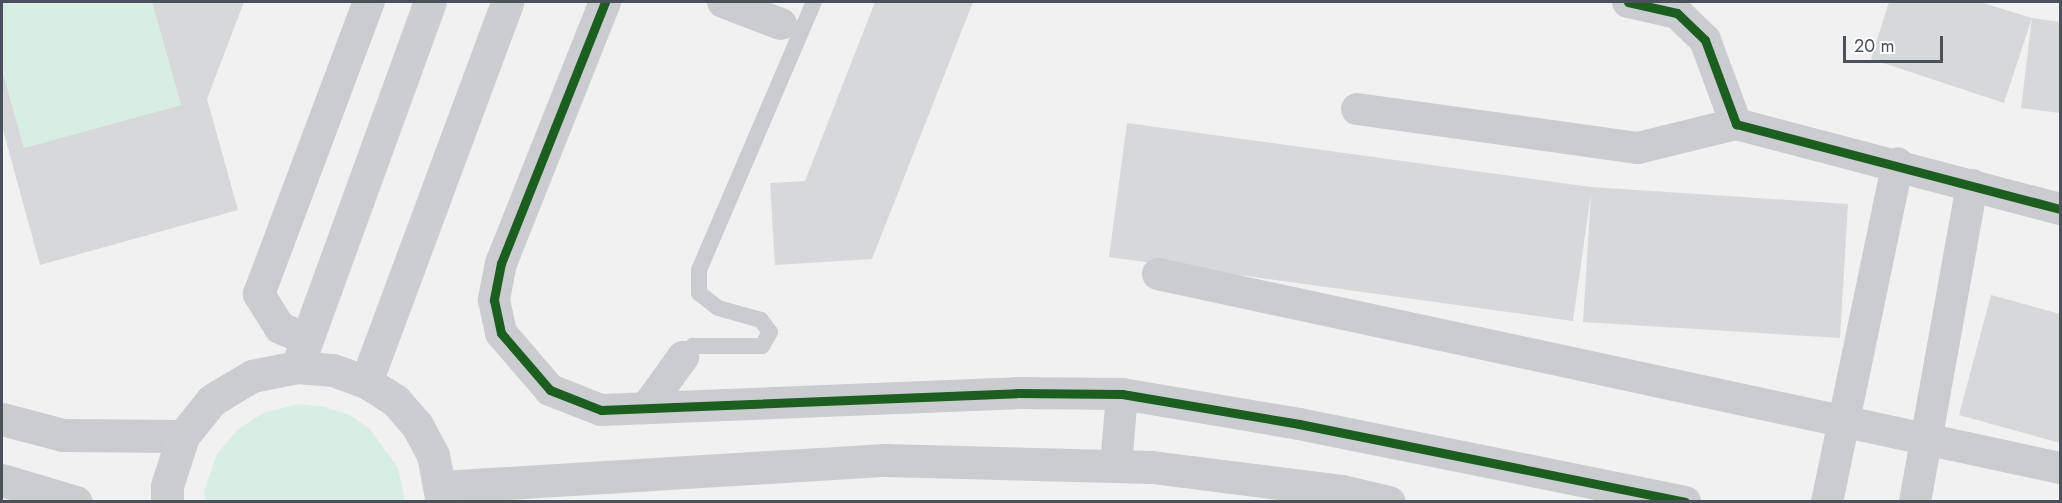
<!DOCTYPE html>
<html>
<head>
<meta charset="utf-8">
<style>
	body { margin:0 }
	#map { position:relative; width:2062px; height:503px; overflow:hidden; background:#f1f1f1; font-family:Jost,sans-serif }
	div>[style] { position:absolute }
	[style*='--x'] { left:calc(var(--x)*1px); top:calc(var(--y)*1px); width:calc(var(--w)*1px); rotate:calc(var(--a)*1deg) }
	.green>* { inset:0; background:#d8eee3 }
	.building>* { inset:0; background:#d7d8da }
	.service>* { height:16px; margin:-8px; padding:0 8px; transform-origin:8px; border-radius:8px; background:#cbcccf }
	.minor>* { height:32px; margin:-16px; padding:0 16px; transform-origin:16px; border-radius:16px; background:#cbcccf }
	.tertiary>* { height:33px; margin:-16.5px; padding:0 16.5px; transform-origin:16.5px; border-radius:16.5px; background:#cbcccf }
	.secondary>* { height:33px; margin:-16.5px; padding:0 16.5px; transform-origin:16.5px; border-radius:16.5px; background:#cccdd0 }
	.cycleway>* { height:9px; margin:-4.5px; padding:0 4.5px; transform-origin:4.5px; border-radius:4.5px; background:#1b5e20 }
	span { translate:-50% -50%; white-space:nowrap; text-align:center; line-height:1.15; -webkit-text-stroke:5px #fff; paint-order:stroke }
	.frame { position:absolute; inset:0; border:3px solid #4a515b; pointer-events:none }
	.scale { position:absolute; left:1843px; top:36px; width:100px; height:27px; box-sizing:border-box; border:3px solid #4a515b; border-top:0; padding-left:8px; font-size:18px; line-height:21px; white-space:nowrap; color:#4a515b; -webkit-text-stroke:4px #fff; paint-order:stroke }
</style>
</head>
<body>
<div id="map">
	<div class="green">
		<div style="clip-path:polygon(2px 2px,152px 2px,181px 105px,24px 148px,2px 67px)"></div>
		<div style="clip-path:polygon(299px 404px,325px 407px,350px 415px,370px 429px,398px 468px,405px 501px,205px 501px,204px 491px,217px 454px,238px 429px,266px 412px)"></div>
	</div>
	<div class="building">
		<div style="clip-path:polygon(152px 2px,244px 2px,207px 99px,238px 210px,40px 265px,2px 126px,2px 69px,24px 148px,181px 105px)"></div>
		<div style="clip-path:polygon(875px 2px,973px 2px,872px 259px,775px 265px,770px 183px,805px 181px)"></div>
		<div style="clip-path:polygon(1889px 2px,1980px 2px,2032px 18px,2004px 103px,1871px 59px)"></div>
		<div style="clip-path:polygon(2032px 18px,2060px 22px,2060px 113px,2021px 108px)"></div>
		<div style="clip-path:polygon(1127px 123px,1591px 187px,1848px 204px,1840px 338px,1583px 322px,1591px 193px,1573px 321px,1109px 257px)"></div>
		<div style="clip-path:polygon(1991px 295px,2060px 314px,2060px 443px,1959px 415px)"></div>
	</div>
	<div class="service">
		<div style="--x:683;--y:357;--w:15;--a:-48"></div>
		<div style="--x:693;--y:346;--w:69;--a:0"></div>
		<div style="--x:762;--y:346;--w:16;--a:-60"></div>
		<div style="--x:770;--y:332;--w:15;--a:-127"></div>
		<div style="--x:761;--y:320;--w:45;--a:-164.4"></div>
		<div style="--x:718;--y:308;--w:24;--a:-142"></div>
		<div style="--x:699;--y:293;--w:23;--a:-90"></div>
		<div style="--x:699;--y:270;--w:292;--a:-66.8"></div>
	</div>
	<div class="minor">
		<div style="--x:605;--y:2;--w:281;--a:111.7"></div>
		<div style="--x:501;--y:263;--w:38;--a:101"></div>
		<div style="--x:494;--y:300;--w:34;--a:78"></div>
		<div style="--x:501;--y:333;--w:75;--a:49.3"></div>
		<div style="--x:550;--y:390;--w:55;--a:21.4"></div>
		<div style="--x:601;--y:410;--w:416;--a:-2.3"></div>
		<div style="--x:1017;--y:393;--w:105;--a:0.5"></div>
		<div style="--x:1122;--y:394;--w:180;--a:9.6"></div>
		<div style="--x:1299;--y:424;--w:394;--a:11.4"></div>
		<div style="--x:723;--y:2;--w:62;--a:20.8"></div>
		<div style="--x:1628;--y:2;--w:50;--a:12.7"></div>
		<div style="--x:1677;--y:13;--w:39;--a:44"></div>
		<div style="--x:1705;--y:40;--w:90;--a:69.7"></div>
		<div style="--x:1736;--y:124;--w:335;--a:14.7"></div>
		<div style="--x:1357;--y:109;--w:284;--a:7.9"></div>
		<div style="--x:1638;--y:148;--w:101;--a:-13.8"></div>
		<div style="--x:1158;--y:274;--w:923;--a:12.14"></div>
		<div style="--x:307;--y:339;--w:29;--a:-158"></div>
		<div style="--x:280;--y:328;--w:40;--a:-122"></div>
		<div style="--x:259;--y:294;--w:312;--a:-69.4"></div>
		<div style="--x:647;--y:407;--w:62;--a:-54.2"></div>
		<div style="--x:1116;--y:466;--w:72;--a:-85.2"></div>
		<div style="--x:1827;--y:502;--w:346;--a:-78.2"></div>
		<div style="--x:1915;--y:502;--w:322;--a:-79.8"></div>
	</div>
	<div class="tertiary">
		<div style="--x:2;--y:419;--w:63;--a:14.7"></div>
		<div style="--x:63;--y:435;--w:120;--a:0.5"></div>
		<div style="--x:2;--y:480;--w:77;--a:16.6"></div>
		<div style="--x:442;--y:487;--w:444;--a:-3.5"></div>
		<div style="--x:885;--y:460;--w:267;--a:1.5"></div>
		<div style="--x:1152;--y:467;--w:192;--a:7.2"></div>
		<div style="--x:1342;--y:491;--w:48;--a:13.2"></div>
	</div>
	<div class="secondary">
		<div style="--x:297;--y:367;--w:388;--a:-70"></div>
		<div style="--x:366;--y:382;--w:405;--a:-69.6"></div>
		<div style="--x:167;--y:502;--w:16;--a:-90"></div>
		<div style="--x:167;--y:486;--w:52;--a:-72.3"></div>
		<div style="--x:183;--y:436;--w:46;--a:-51.1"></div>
		<div style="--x:212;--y:400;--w:47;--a:-31"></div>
		<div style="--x:252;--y:376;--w:46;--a:-11.3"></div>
		<div style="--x:297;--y:367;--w:36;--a:5"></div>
		<div style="--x:333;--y:370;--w:35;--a:20"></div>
		<div style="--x:366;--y:382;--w:34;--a:32"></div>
		<div style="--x:395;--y:400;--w:33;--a:49"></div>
		<div style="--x:417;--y:425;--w:34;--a:62"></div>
		<div style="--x:433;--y:455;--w:48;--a:79.2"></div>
	</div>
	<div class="cycleway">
		<div style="--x:605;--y:2;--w:281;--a:111.7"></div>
		<div style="--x:501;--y:263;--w:38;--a:101"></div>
		<div style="--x:494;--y:300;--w:34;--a:78"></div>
		<div style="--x:501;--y:333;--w:75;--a:49.3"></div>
		<div style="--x:550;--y:390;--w:55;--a:21.4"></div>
		<div style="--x:601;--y:410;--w:416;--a:-2.3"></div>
		<div style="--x:1017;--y:393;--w:105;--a:0.5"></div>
		<div style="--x:1122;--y:394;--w:180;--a:9.6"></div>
		<div style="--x:1299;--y:424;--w:394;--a:11.4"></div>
		<div style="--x:1628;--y:2;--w:50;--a:12.7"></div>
		<div style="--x:1677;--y:13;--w:39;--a:44"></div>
		<div style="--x:1705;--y:40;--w:90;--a:69.7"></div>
		<div style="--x:1736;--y:124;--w:335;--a:14.7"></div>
	</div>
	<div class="frame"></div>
	<div class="scale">20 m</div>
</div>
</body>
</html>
